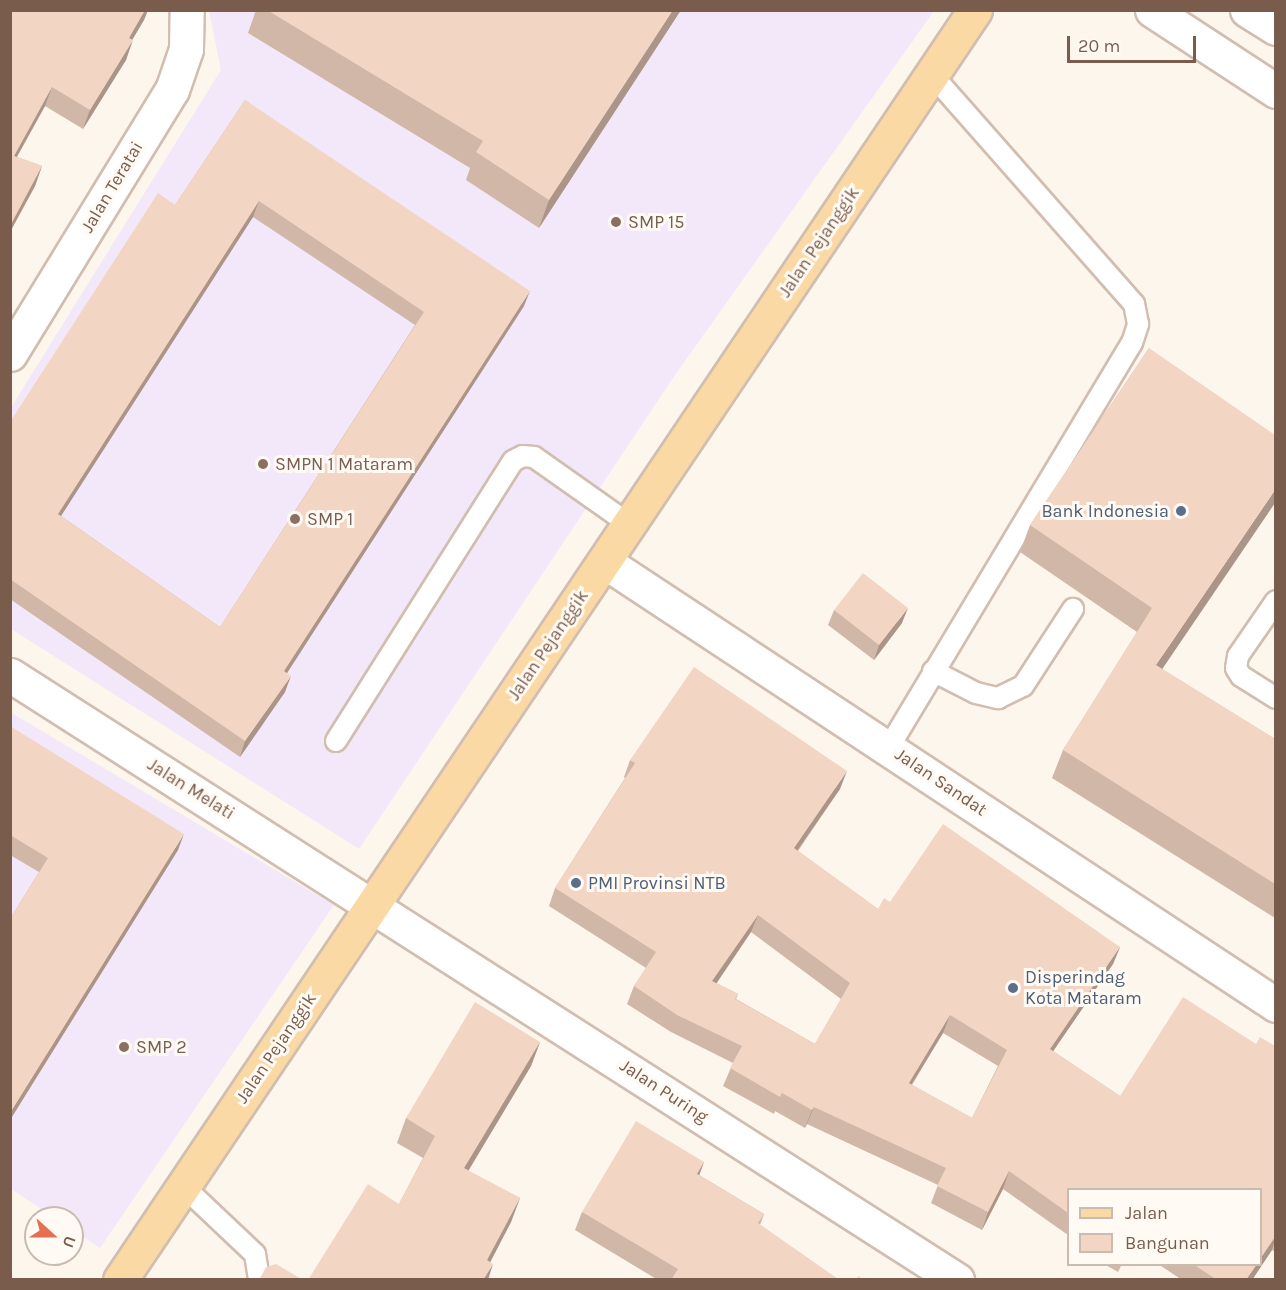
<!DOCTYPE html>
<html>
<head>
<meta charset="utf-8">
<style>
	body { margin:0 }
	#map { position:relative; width:1286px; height:1290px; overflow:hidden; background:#fdf6ec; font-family:Karla,sans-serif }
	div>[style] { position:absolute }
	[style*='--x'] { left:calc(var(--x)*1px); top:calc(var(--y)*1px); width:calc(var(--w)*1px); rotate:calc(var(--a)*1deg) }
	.education>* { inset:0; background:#f3e8fa }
	.roads { filter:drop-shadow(2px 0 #d1beb0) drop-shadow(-2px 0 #d1beb0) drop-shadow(0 2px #d1beb0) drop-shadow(0 -2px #d1beb0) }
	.lane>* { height:20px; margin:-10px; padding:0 10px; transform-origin:10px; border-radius:10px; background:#fff }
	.street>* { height:33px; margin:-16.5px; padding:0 16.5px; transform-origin:16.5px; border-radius:16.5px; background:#fff }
	.secondary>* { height:33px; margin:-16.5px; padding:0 16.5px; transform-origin:16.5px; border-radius:16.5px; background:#fff }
	.primary>* { height:33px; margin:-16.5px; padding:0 16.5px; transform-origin:16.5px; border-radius:16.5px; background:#fbd9a5 }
	.wall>* { inset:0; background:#d1b7a8 }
	.shaded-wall>* { inset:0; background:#aa9588 }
	.building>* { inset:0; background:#f3d5c3 }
	.dots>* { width:16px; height:16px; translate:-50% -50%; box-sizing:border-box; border:3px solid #fffaf3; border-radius:50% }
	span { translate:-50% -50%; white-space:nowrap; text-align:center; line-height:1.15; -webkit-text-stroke:6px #fffaf3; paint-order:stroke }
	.street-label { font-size:18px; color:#7a5c4d }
	.education-label { font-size:18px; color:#785e54 }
	.left { translate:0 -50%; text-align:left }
	.service-label { font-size:18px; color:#4e5e75 }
	.right { translate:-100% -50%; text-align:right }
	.frame { position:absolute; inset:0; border:12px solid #7a5c4d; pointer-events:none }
	.legend { position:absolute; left:1067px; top:1188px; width:195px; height:78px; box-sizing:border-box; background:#fffaf3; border:2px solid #cabbb1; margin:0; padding:8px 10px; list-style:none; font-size:18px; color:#7a5c4d }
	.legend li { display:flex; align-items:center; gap:12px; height:30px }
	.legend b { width:30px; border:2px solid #cabbb1 }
	.north { position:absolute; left:24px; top:1206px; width:60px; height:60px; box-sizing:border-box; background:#fffaf3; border:2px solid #cabbb1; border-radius:50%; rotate:111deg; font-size:16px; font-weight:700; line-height:24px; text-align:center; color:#7a5c4d }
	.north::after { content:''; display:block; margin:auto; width:21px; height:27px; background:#e76f51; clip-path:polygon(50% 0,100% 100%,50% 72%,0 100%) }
	.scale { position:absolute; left:1067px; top:36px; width:129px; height:27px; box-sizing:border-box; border:3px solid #7a5c4d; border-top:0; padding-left:8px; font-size:18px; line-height:21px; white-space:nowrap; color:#7a5c4d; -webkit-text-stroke:4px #fffaf3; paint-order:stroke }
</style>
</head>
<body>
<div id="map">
	<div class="education">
		<div style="clip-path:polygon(209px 11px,934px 11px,675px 375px,359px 849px,11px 629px,10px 409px,221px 70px)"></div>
		<div style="clip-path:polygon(10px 712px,334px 905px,100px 1248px,72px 1229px,72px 1218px,55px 1218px,11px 1189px)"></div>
	</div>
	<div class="roads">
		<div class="lane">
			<div style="--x:1276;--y:601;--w:67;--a:124.6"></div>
			<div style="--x:1238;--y:656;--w:12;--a:99"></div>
			<div style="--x:1236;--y:668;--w:9;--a:58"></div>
			<div style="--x:1241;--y:676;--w:41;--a:32.2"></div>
			<div style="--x:933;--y:671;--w:48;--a:27.1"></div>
			<div style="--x:976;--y:693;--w:23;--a:13"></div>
			<div style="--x:998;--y:698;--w:28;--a:-26"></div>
			<div style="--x:1023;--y:686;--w:92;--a:-57"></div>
			<div style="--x:336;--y:741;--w:331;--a:-57.7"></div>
			<div style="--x:513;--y:461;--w:11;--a:-27"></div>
			<div style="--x:523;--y:456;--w:11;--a:5"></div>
			<div style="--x:534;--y:457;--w:116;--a:35.2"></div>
			<div style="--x:889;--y:747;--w:471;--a:-59"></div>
			<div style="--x:1132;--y:343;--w:20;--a:-72"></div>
			<div style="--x:1138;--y:324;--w:20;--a:-101"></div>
			<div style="--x:1134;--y:304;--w:305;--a:-131.4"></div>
			<div style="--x:183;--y:1186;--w:99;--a:43.4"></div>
			<div style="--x:255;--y:1254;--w:26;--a:81"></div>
		</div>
		<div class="street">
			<div style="--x:10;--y:354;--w:310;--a:-58.5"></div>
			<div style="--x:172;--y:90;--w:43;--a:-71.1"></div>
			<div style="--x:186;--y:49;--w:39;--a:-89"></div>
			<div style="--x:605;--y:562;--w:804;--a:33.43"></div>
			<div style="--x:10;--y:675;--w:1124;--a:32.57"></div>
		</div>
		<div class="secondary">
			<div style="--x:1152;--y:10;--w:148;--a:33.2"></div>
			<div style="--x:1247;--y:10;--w:34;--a:32"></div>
		</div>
		<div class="primary">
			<div style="--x:120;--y:1280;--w:1531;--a:-56.05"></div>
		</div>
	</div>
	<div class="wall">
		<div style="clip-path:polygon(10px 10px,148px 10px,144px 20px,132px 40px,126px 60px,83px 129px,45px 106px,17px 157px,42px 166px,35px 186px,10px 232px)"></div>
		<div style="clip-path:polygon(256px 10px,681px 10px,539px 228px,466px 180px,470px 168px,248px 33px)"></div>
		<div style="clip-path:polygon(evenodd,245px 100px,524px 306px,287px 673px,285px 692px,240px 757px,10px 599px,10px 422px,175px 205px,245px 100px,253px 217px,415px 325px,220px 627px,61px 516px,253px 217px)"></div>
		<div style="clip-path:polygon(1149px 348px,1162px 669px,1275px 739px,1275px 918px,1052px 778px,1063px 750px,1137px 632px,1020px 552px,1030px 525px)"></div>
		<div style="clip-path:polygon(834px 610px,902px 623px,874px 660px,828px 625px)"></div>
		<div style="clip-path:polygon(10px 726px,178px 850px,10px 1120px,10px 919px,39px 872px,10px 855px)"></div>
		<div style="clip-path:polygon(evenodd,630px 760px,840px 789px,798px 851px,878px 909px,890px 902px,1120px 947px,1113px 964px,1053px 1051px,1120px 1096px,1256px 1044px,1275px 1046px,1275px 1252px,1272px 1250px,1252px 1280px,1182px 1280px,1158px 1264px,1260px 1264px,1068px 1190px,1068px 1235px,1003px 1189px,982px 1230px,931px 1203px,938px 1185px,807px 1124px,805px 1128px,775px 1111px,774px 1114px,723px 1086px,733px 1063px,671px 1032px,627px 1004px,634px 986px,646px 968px,549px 906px,555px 888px,625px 778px,624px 777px,630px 760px,751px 932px,841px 999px,815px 1044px,736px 999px,738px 994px,716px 983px,751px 932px,630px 760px,943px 1033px,998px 1066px,972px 1118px,912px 1085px,943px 1033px)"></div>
		<div style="clip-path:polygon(540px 1042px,531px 1066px,468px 1171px,520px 1198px,511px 1222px,490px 1262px,399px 1204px,423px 1158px,397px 1143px,406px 1118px)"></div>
		<div style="clip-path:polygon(704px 1162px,699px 1175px,764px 1214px,760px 1225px,839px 1280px,658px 1280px,575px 1230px,582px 1212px)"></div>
		<div style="clip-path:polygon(1104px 1264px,1122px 1264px,1118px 1272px)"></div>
	</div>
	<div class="shaded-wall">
		<div style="clip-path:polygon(145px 10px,148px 10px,144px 20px,122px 57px,129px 38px)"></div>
		<div style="clip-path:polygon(673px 10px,681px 10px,539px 228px,549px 200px)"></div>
		<div style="clip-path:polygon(133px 40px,126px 60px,83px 129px,90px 110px)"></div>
		<div style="clip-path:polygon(52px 87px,45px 106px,10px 169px,14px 156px)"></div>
		<div style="clip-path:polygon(42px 166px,35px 186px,10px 232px,10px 226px)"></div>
		<div style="clip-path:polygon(259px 201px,253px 217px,52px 530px,58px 514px)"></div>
		<div style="clip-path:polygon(530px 291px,524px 306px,278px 687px,284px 671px)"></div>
		<div style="clip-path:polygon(1275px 490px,1275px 503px,1146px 693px,1156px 665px)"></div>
		<div style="clip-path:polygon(908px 608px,902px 623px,874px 660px,879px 645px)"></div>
		<div style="clip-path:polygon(291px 676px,285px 692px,240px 757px,245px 741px)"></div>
		<div style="clip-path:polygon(847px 771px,840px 789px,787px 865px,794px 848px)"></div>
		<div style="clip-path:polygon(184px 834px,178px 850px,10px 1120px,10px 1113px)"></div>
		<div style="clip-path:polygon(758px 915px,751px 932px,706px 999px,712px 981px)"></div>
		<div style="clip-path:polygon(1120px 947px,1113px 964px,1043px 1066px,1050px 1049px)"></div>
		<div style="clip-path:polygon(950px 1015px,943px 1033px,902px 1100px,909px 1083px)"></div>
		<div style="clip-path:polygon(540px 1042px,531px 1066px,455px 1193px,464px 1168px)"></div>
		<div style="clip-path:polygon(814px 1107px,807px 1124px,805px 1128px,812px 1110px)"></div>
		<div style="clip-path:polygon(704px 1162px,697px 1181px,697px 1174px)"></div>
		<div style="clip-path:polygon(1009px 1171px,1003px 1189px,982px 1230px,988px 1212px)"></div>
		<div style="clip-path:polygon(520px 1198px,511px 1222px,481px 1280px,487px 1260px)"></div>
		<div style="clip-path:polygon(1275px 1237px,1275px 1240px,1272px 1250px,1252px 1280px,1246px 1280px,1257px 1264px,1260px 1264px,1260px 1259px)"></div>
		<div style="clip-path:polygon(493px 1264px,488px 1280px,483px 1280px)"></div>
	</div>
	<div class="building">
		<div style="clip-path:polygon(10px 10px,145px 10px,129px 38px,133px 40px,90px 110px,52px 87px,14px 156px,42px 166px,10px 226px)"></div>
		<div style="clip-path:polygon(267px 10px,673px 10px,549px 200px,476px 152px,483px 141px)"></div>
		<div style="clip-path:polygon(evenodd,245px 100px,530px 291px,284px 671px,291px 676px,245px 741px,10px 579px,10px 422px,158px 193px,175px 205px,245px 100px,259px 201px,424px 312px,220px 627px,58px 514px,259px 201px)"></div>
		<div style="clip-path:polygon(1149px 348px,1275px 435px,1275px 490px,1156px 665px,1275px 739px,1275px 884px,1063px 750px,1152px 608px,1030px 525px)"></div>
		<div style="clip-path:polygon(863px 573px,908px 608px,879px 645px,834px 610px)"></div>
		<div style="clip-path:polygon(evenodd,694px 667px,847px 771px,794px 848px,878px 909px,884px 898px,890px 902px,943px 824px,1120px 947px,1050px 1049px,1120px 1096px,1183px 997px,1256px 1044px,1260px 1037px,1275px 1046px,1275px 1237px,1260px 1259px,1260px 1190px,1068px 1190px,1068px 1213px,1009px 1171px,988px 1212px,937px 1186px,946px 1168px,814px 1107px,812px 1110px,782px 1093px,780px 1097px,730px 1068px,742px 1046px,677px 1015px,634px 986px,656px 952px,555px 888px,635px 763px,630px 760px,694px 667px,758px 915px,850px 983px,815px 1044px,735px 999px,738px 994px,712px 981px,758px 915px,694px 667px,950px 1015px,1007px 1050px,972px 1118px,909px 1083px,950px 1015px)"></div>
		<div style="clip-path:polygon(10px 726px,184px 834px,10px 1113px,10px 919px,48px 858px,10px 835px)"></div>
		<div style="clip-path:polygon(475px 1002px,540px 1042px,464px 1168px,520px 1198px,487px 1260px,493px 1264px,483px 1280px,308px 1280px,368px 1184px,399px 1204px,435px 1136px,406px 1118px)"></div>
		<div style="clip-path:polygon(636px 1121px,704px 1162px,697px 1174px,764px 1214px,758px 1223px,839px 1280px,671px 1280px,678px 1269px,582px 1212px)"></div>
		<div style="clip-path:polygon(276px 1264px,303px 1280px,259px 1280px,266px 1267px)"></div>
		<div style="clip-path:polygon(1193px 1264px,1257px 1264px,1246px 1280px,1217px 1280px)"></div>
		<div style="clip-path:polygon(858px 1276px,864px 1280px,856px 1280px)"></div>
	</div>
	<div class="dots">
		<div style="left:616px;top:222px;background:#8d6e63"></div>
		<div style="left:263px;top:464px;background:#8d6e63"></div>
		<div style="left:1181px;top:511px;background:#5c6f8a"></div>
		<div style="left:295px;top:519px;background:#8d6e63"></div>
		<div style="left:576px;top:883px;background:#5c6f8a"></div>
		<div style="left:1013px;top:988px;background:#5c6f8a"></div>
		<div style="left:124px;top:1047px;background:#8d6e63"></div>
	</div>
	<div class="street-label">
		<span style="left:112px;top:187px;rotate:-59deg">Jalan Teratai</span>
		<span style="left:819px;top:242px;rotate:-56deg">Jalan Pejanggik</span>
		<span style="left:548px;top:645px;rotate:-56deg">Jalan Pejanggik</span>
		<span style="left:941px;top:782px;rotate:34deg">Jalan Sandat</span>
		<span style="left:191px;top:789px;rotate:32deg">Jalan Melati</span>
		<span style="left:276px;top:1048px;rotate:-56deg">Jalan Pejanggik</span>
		<span style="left:664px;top:1091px;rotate:33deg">Jalan Puring</span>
	</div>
	<div class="education-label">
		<span class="left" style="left:628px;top:222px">SMP 15</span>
		<span class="left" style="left:275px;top:464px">SMPN 1 Mataram</span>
		<span class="left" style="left:307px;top:519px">SMP 1</span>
		<span class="left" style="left:136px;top:1047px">SMP 2</span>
	</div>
	<div class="service-label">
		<span class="right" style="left:1169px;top:511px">Bank Indonesia</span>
		<span class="left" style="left:588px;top:883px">PMI Provinsi NTB</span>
		<span class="left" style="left:1025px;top:988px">Disperindag<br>Kota Mataram</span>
	</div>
	<div class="frame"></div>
	<ul class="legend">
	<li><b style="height:8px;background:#fbd9a5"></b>Jalan</li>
	<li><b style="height:16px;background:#f3d5c3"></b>Bangunan</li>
	</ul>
	<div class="north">U</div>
	<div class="scale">20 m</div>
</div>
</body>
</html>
